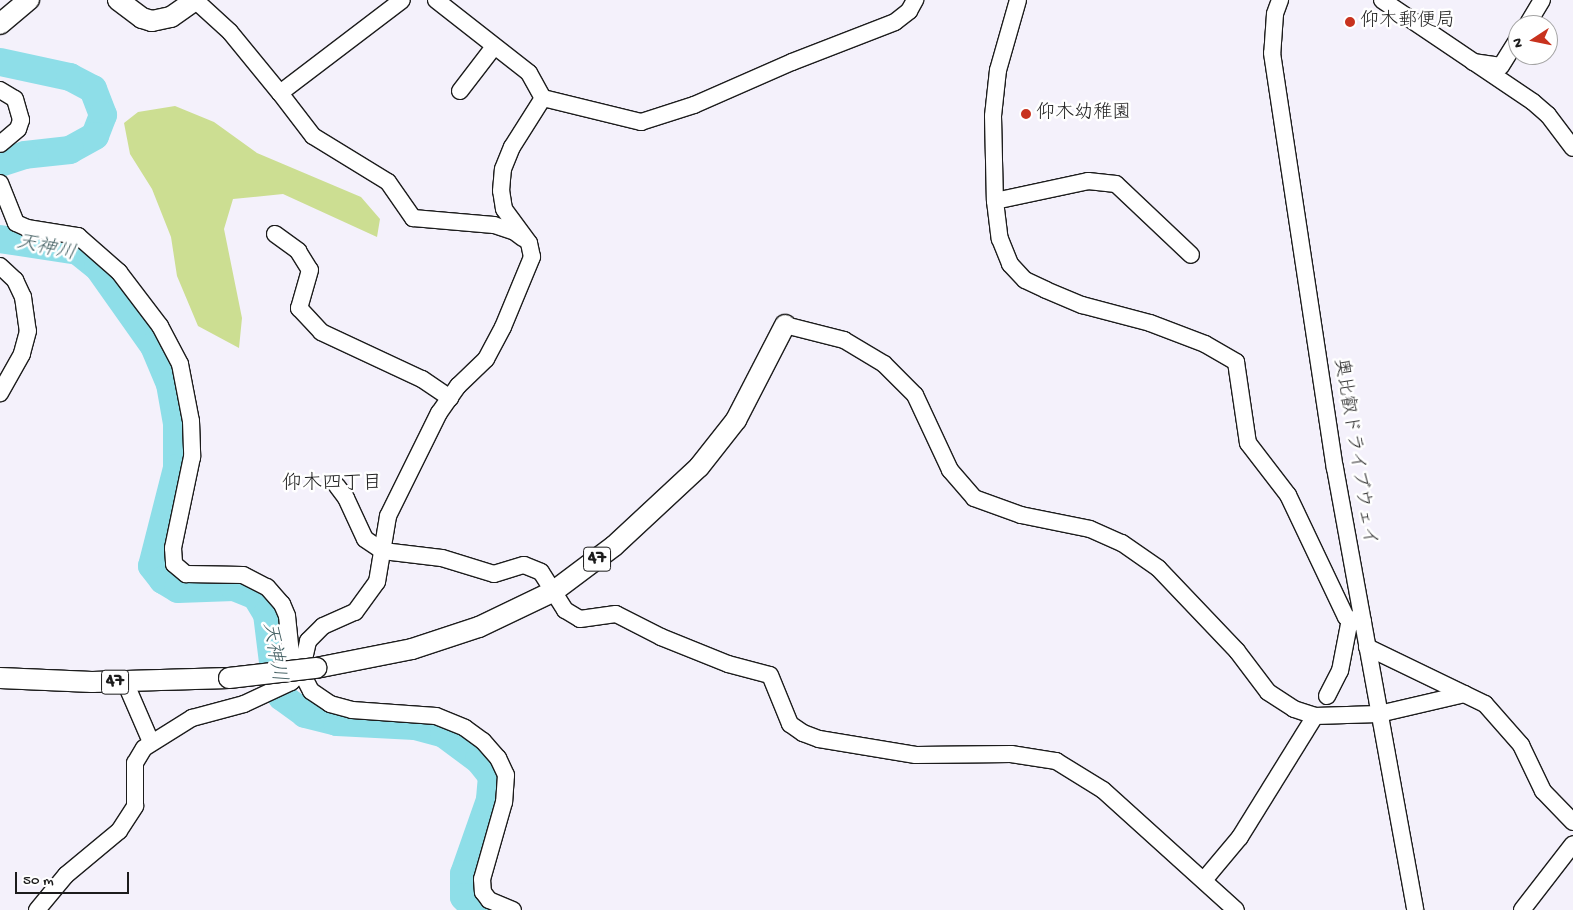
<!DOCTYPE html>
<html>
<head>
<meta charset="utf-8">
<style>
	body { margin:0 }
	#map { position:relative; width:1573px; height:910px; overflow:hidden; background:#f4f1fb; font-family:"Gochi Hand","Klee One",sans-serif }
	div>[style] { position:absolute }
	[style*='--x'] { left:calc(var(--x)*1px); top:calc(var(--y)*1px); width:calc(var(--w)*1px); rotate:calc(var(--a)*1deg) }
	.green>* { inset:0; background:#ccde92 }
	.river>* { height:28px; margin:-14px; padding:0 14px; transform-origin:14px; border-radius:14px; background:#8edee8 }
	.roads { filter:drop-shadow(1px 0 #1c1c1c) drop-shadow(-1px 0 #1c1c1c) drop-shadow(0 1px #1c1c1c) drop-shadow(0 -1px #1c1c1c) }
	.minor>* { height:16px; margin:-8px; padding:0 8px; transform-origin:8px; border-radius:8px; background:#fff }
	.major>* { height:20px; margin:-10px; padding:0 10px; transform-origin:10px; border-radius:10px; background:#fff }
	.bridges { filter:drop-shadow(1px 0 #1c1c1c) drop-shadow(-1px 0 #1c1c1c) drop-shadow(0 1px #1c1c1c) drop-shadow(0 -1px #1c1c1c) }
	.major-bridge>* { height:20px; margin:-10px; padding:0 10px; transform-origin:10px; border-radius:10px; background:#fff }
	.dots>* { width:14px; height:14px; translate:-50% -50%; box-sizing:border-box; border:2px solid #fff; border-radius:50% }
	span { translate:-50% -50%; white-space:nowrap; text-align:center; line-height:1.15; -webkit-text-stroke:5px #fff; paint-order:stroke }
	.shield-label span { padding:1px 4px; background:#fff; border:1px solid; border-radius:4px; -webkit-text-stroke-width:0 }
	.shield-label { font-size:18px; color:#1c1c1c; font-weight:700 }
	.poi-label { font-size:19px; color:#1c1c1c }
	.left { translate:0 -50%; text-align:left }
	.street-label { font-size:19px; color:#1c1c1c }
	.water-label { font-size:20px; color:#446063; font-style:italic }
	.neighbourhood-label { font-size:20px; color:#1c1c1c }
	.north { position:absolute; left:1508px; top:15px; width:50px; height:50px; box-sizing:border-box; background:#fff; border:1px solid #a4a4a4; border-radius:50%; rotate:259deg; font-size:14px; font-weight:700; line-height:20px; text-align:center; color:#1c1c1c }
	.north::after { content:''; display:block; margin:auto; width:18px; height:22px; background:#c8321e; clip-path:polygon(50% 0,100% 100%,50% 72%,0 100%) }
	.scale { position:absolute; left:15px; top:872px; width:114px; height:22px; box-sizing:border-box; border:2px solid #1c1c1c; border-top:0; padding-left:6px; font-size:15px; line-height:18px; white-space:nowrap; color:#1c1c1c; -webkit-text-stroke:4px #fff; paint-order:stroke }
</style>
</head>
<body>
<div id="map">
	<div class="green">
		<div style="clip-path:polygon(175px 106px,214px 122px,257px 153px,361px 197px,380px 219px,377px 237px,283px 194px,233px 199px,224px 229px,242px 318px,239px 348px,198px 326px,177px 276px,171px 237px,152px 189px,130px 154px,124px 123px,138px 112px)"></div>
	</div>
	<div class="river">
		<div style="--x:0;--y:62;--w:72;--a:12.1"></div>
		<div style="--x:70;--y:77;--w:26;--a:28"></div>
		<div style="--x:93;--y:89;--w:28;--a:69"></div>
		<div style="--x:103;--y:115;--w:22;--a:111"></div>
		<div style="--x:95;--y:136;--w:29;--a:151"></div>
		<div style="--x:70;--y:150;--w:45;--a:173.7"></div>
		<div style="--x:25;--y:155;--w:26;--a:162"></div>
		<div style="--x:0;--y:239;--w:79;--a:8.7"></div>
		<div style="--x:78;--y:251;--w:26;--a:39"></div>
		<div style="--x:98;--y:267;--w:97;--a:54.7"></div>
		<div style="--x:154;--y:346;--w:41;--a:67.2"></div>
		<div style="--x:170;--y:384;--w:39;--a:80"></div>
		<div style="--x:177;--y:422;--w:46;--a:90"></div>
		<div style="--x:177;--y:468;--w:101;--a:104.3"></div>
		<div style="--x:152;--y:566;--w:18;--a:52"></div>
		<div style="--x:163;--y:580;--w:17;--a:31"></div>
		<div style="--x:178;--y:589;--w:56;--a:-2"></div>
		<div style="--x:234;--y:587;--w:24;--a:22"></div>
		<div style="--x:256;--y:596;--w:21;--a:59"></div>
		<div style="--x:267;--y:614;--w:64;--a:82.9"></div>
		<div style="--x:275;--y:678;--w:20;--a:70"></div>
		<div style="--x:282;--y:697;--w:29;--a:36"></div>
		<div style="--x:305;--y:714;--w:33;--a:14"></div>
		<div style="--x:337;--y:722;--w:78;--a:2.9"></div>
		<div style="--x:415;--y:726;--w:30;--a:15"></div>
		<div style="--x:444;--y:734;--w:44;--a:36.6"></div>
		<div style="--x:479;--y:760;--w:21;--a:51"></div>
		<div style="--x:492;--y:776;--w:24;--a:95"></div>
		<div style="--x:490;--y:800;--w:78;--a:109.4"></div>
		<div style="--x:464;--y:874;--w:23;--a:90"></div>
		<div style="--x:464;--y:897;--w:18;--a:47"></div>
	</div>
	<div class="roads">
		<div class="minor">
			<div style="--x:195;--y:0;--w:47;--a:42.4"></div>
			<div style="--x:230;--y:32;--w:79;--a:50.7"></div>
			<div style="--x:280;--y:93;--w:153;--a:-37.3"></div>
			<div style="--x:436;--y:0;--w:118;--a:38.1"></div>
			<div style="--x:529;--y:73;--w:29;--a:61"></div>
			<div style="--x:543;--y:98;--w:101;--a:13.8"></div>
			<div style="--x:641;--y:122;--w:56;--a:-17.8"></div>
			<div style="--x:694;--y:105;--w:107;--a:-23.7"></div>
			<div style="--x:792;--y:62;--w:110;--a:-21.2"></div>
			<div style="--x:895;--y:22;--w:18;--a:-38"></div>
			<div style="--x:909;--y:11;--w:13;--a:-61"></div>
			<div style="--x:1018;--y:0;--w:73;--a:105.9"></div>
			<div style="--x:998;--y:70;--w:46;--a:96.2"></div>
			<div style="--x:993;--y:116;--w:85;--a:88.7"></div>
			<div style="--x:995;--y:201;--w:38;--a:83"></div>
			<div style="--x:1000;--y:239;--w:27;--a:68"></div>
			<div style="--x:1010;--y:264;--w:22;--a:47"></div>
			<div style="--x:1025;--y:280;--w:23;--a:25"></div>
			<div style="--x:1046;--y:290;--w:39;--a:23"></div>
			<div style="--x:1082;--y:305;--w:70;--a:14.8"></div>
			<div style="--x:1150;--y:323;--w:59;--a:20.9"></div>
			<div style="--x:1205;--y:344;--w:36;--a:30"></div>
			<div style="--x:1236;--y:362;--w:82;--a:81.6"></div>
			<div style="--x:1248;--y:443;--w:66;--a:52.4"></div>
			<div style="--x:1288;--y:495;--w:135;--a:64.6"></div>
			<div style="--x:1346;--y:617;--w:9;--a:36"></div>
			<div style="--x:1353;--y:622;--w:10;--a:-6"></div>
			<div style="--x:1280;--y:0;--w:15;--a:110"></div>
			<div style="--x:1275;--y:14;--w:39;--a:94"></div>
			<div style="--x:1272;--y:53;--w:420;--a:81.4"></div>
			<div style="--x:1335;--y:468;--w:449;--a:79.7"></div>
			<div style="--x:1382;--y:0;--w:182;--a:34"></div>
			<div style="--x:1533;--y:102;--w:20;--a:41"></div>
			<div style="--x:1548;--y:115;--w:41;--a:52.9"></div>
			<div style="--x:1527;--y:25;--w:29;--a:-59"></div>
			<div style="--x:1473;--y:62;--w:28;--a:8"></div>
			<div style="--x:1501;--y:66;--w:32;--a:-58"></div>
			<div style="--x:0;--y:90;--w:17;--a:31"></div>
			<div style="--x:15;--y:99;--w:22;--a:74"></div>
			<div style="--x:21;--y:120;--w:9;--a:108"></div>
			<div style="--x:18;--y:129;--w:23;--a:140"></div>
			<div style="--x:460;--y:91;--w:54;--a:-52.5"></div>
			<div style="--x:280;--y:93;--w:54;--a:52.5"></div>
			<div style="--x:313;--y:136;--w:88;--a:31.5"></div>
			<div style="--x:388;--y:182;--w:44;--a:55.2"></div>
			<div style="--x:413;--y:218;--w:81;--a:4.9"></div>
			<div style="--x:494;--y:225;--w:22;--a:18"></div>
			<div style="--x:515;--y:232;--w:10;--a:37"></div>
			<div style="--x:0;--y:183;--w:43;--a:68.2"></div>
			<div style="--x:16;--y:223;--w:12;--a:24"></div>
			<div style="--x:27;--y:228;--w:52;--a:8.9"></div>
			<div style="--x:78;--y:236;--w:55;--a:41.3"></div>
			<div style="--x:119;--y:272;--w:68;--a:52.8"></div>
			<div style="--x:160;--y:326;--w:43;--a:62.2"></div>
			<div style="--x:180;--y:364;--w:58;--a:79.1"></div>
			<div style="--x:191;--y:421;--w:36;--a:88"></div>
			<div style="--x:192;--y:457;--w:93;--a:101.8"></div>
			<div style="--x:173;--y:548;--w:16;--a:86"></div>
			<div style="--x:174;--y:564;--w:16;--a:40"></div>
			<div style="--x:186;--y:574;--w:57;--a:1"></div>
			<div style="--x:243;--y:575;--w:27;--a:27"></div>
			<div style="--x:267;--y:587;--w:23;--a:49"></div>
			<div style="--x:282;--y:604;--w:13;--a:67"></div>
			<div style="--x:287;--y:616;--w:36;--a:84"></div>
			<div style="--x:291;--y:652;--w:44;--a:62.9"></div>
			<div style="--x:311;--y:691;--w:23;--a:34"></div>
			<div style="--x:330;--y:704;--w:23;--a:15"></div>
			<div style="--x:352;--y:710;--w:84;--a:4.1"></div>
			<div style="--x:436;--y:716;--w:31;--a:22"></div>
			<div style="--x:465;--y:728;--w:22;--a:36"></div>
			<div style="--x:483;--y:741;--w:23;--a:49"></div>
			<div style="--x:498;--y:758;--w:19;--a:65"></div>
			<div style="--x:506;--y:775;--w:27;--a:94"></div>
			<div style="--x:504;--y:802;--w:80;--a:105.9"></div>
			<div style="--x:482;--y:879;--w:13;--a:86"></div>
			<div style="--x:483;--y:892;--w:10;--a:53"></div>
			<div style="--x:489;--y:900;--w:26;--a:23"></div>
			<div style="--x:995;--y:201;--w:95;--a:-12.1"></div>
			<div style="--x:1088;--y:181;--w:28;--a:6"></div>
			<div style="--x:1116;--y:184;--w:103;--a:43.4"></div>
			<div style="--x:275;--y:234;--w:29;--a:36"></div>
			<div style="--x:298;--y:251;--w:22;--a:58"></div>
			<div style="--x:310;--y:270;--w:40;--a:106"></div>
			<div style="--x:299;--y:308;--w:33;--a:47"></div>
			<div style="--x:321;--y:332;--w:111;--a:25"></div>
			<div style="--x:422;--y:379;--w:34;--a:34"></div>
			<div style="--x:0;--y:266;--w:21;--a:43"></div>
			<div style="--x:15;--y:280;--w:19;--a:65"></div>
			<div style="--x:23;--y:297;--w:34;--a:82"></div>
			<div style="--x:28;--y:331;--w:24;--a:105"></div>
			<div style="--x:22;--y:354;--w:45;--a:119.4"></div>
			<div style="--x:785;--y:325;--w:61;--a:14.3"></div>
			<div style="--x:844;--y:340;--w:47;--a:31"></div>
			<div style="--x:884;--y:364;--w:44;--a:45"></div>
			<div style="--x:915;--y:395;--w:83;--a:65"></div>
			<div style="--x:950;--y:470;--w:37;--a:49"></div>
			<div style="--x:974;--y:498;--w:50;--a:19.9"></div>
			<div style="--x:1021;--y:515;--w:70;--a:11.5"></div>
			<div style="--x:1090;--y:529;--w:35;--a:24"></div>
			<div style="--x:1122;--y:543;--w:44;--a:34.8"></div>
			<div style="--x:1158;--y:568;--w:115;--a:46.4"></div>
			<div style="--x:1237;--y:651;--w:51;--a:52.9"></div>
			<div style="--x:1268;--y:692;--w:31;--a:33"></div>
			<div style="--x:1294;--y:709;--w:22;--a:18"></div>
			<div style="--x:1315;--y:716;--w:64;--a:-1.8"></div>
			<div style="--x:1379;--y:714;--w:88;--a:-13.1"></div>
			<div style="--x:337;--y:486;--w:15;--a:53"></div>
			<div style="--x:346;--y:498;--w:45;--a:65.1"></div>
			<div style="--x:365;--y:539;--w:22;--a:34"></div>
			<div style="--x:383;--y:551;--w:59;--a:6.8"></div>
			<div style="--x:442;--y:558;--w:54;--a:17.1"></div>
			<div style="--x:494;--y:574;--w:31;--a:-17"></div>
			<div style="--x:524;--y:565;--w:18;--a:22"></div>
			<div style="--x:541;--y:572;--w:45;--a:57.7"></div>
			<div style="--x:565;--y:610;--w:17;--a:31"></div>
			<div style="--x:580;--y:619;--w:36;--a:-8"></div>
			<div style="--x:616;--y:614;--w:51;--a:27.1"></div>
			<div style="--x:661;--y:637;--w:72;--a:21.9"></div>
			<div style="--x:728;--y:664;--w:43;--a:14.7"></div>
			<div style="--x:770;--y:675;--w:53;--a:67.8"></div>
			<div style="--x:790;--y:724;--w:16;--a:35"></div>
			<div style="--x:803;--y:733;--w:17;--a:21"></div>
			<div style="--x:819;--y:739;--w:98;--a:9.4"></div>
			<div style="--x:916;--y:755;--w:95;--a:-0.6"></div>
			<div style="--x:1011;--y:754;--w:46;--a:8.8"></div>
			<div style="--x:1056;--y:761;--w:55;--a:31.7"></div>
			<div style="--x:1103;--y:790;--w:179;--a:42.1"></div>
			<div style="--x:1367;--y:647;--w:131;--a:25.8"></div>
			<div style="--x:1485;--y:704;--w:55;--a:48.7"></div>
			<div style="--x:1521;--y:745;--w:51;--a:64.4"></div>
			<div style="--x:1543;--y:791;--w:43;--a:45.9"></div>
			<div style="--x:125;--y:682;--w:65;--a:66.6"></div>
			<div style="--x:1327;--y:696;--w:28;--a:-63"></div>
			<div style="--x:1340;--y:671;--w:53;--a:-79.1"></div>
			<div style="--x:1204;--y:880;--w:56;--a:-50.1"></div>
			<div style="--x:1240;--y:837;--w:142;--a:-58.2"></div>
			<div style="--x:37;--y:910;--w:45;--a:-50.4"></div>
			<div style="--x:66;--y:875;--w:69;--a:-39.7"></div>
			<div style="--x:119;--y:831;--w:30;--a:-57"></div>
			<div style="--x:135;--y:806;--w:43;--a:-90"></div>
			<div style="--x:135;--y:763;--w:17;--a:-59"></div>
			<div style="--x:144;--y:748;--w:57;--a:-32"></div>
			<div style="--x:192;--y:718;--w:54;--a:-15.1"></div>
			<div style="--x:244;--y:704;--w:52;--a:-25.1"></div>
			<div style="--x:291;--y:682;--w:14;--a:-45"></div>
			<div style="--x:301;--y:672;--w:32;--a:-77"></div>
			<div style="--x:308;--y:641;--w:21;--a:-45"></div>
			<div style="--x:323;--y:626;--w:35;--a:-24"></div>
			<div style="--x:355;--y:612;--w:37;--a:-54"></div>
			<div style="--x:377;--y:582;--w:67;--a:-80.5"></div>
			<div style="--x:388;--y:516;--w:115;--a:-63.7"></div>
			<div style="--x:439;--y:413;--w:33;--a:-55"></div>
			<div style="--x:458;--y:386;--w:39;--a:-44"></div>
			<div style="--x:486;--y:359;--w:36;--a:-62"></div>
			<div style="--x:503;--y:327;--w:76;--a:-67.5"></div>
			<div style="--x:532;--y:257;--w:14;--a:-102"></div>
			<div style="--x:529;--y:243;--w:42;--a:-126.3"></div>
			<div style="--x:504;--y:209;--w:18;--a:-99"></div>
			<div style="--x:501;--y:191;--w:22;--a:-85"></div>
			<div style="--x:503;--y:169;--w:24;--a:-68"></div>
			<div style="--x:512;--y:147;--w:58;--a:-57.7"></div>
			<div style="--x:1522;--y:910;--w:83;--a:-52.3"></div>
		</div>
		<div class="major">
			<div style="--x:118;--y:0;--w:30;--a:37"></div>
			<div style="--x:142;--y:18;--w:10;--a:17"></div>
			<div style="--x:152;--y:21;--w:19;--a:-12"></div>
			<div style="--x:171;--y:17;--w:29;--a:-35"></div>
			<div style="--x:0;--y:24;--w:38;--a:-40"></div>
			<div style="--x:316;--y:668;--w:98;--a:-11.2"></div>
			<div style="--x:412;--y:649;--w:71;--a:-18.2"></div>
			<div style="--x:479;--y:627;--w:83;--a:-25.6"></div>
			<div style="--x:554;--y:591;--w:75;--a:-36.9"></div>
			<div style="--x:614;--y:546;--w:116;--a:-42.9"></div>
			<div style="--x:699;--y:467;--w:60;--a:-51.8"></div>
			<div style="--x:736;--y:420;--w:107;--a:-62.7"></div>
			<div style="--x:0;--y:678;--w:92;--a:2.5"></div>
			<div style="--x:92;--y:682;--w:137;--a:-1.7"></div>
		</div>
	</div>
	<div class="bridges">
		<div class="major-bridge">
			<div style="--x:229;--y:678;--w:88;--a:-6.6"></div>
		</div>
	</div>
	<div class="dots">
		<div style="left:1350px;top:22px;background:#c8321e"></div>
		<div style="left:1026px;top:114px;background:#c8321e"></div>
	</div>
	<div class="shield-label">
		<span style="left:597px;top:559px">47</span>
		<span style="left:115px;top:682px">47</span>
	</div>
	<div class="poi-label">
		<span class="left" style="left:1360px;top:22px">仰木郵便局</span>
		<span class="left" style="left:1036px;top:114px">仰木幼稚園</span>
	</div>
	<div class="street-label">
		<span style="left:1354px;top:452px;rotate:81deg">奥比叡ドライブウェイ</span>
	</div>
	<div class="water-label">
		<span style="left:46px;top:249px;rotate:12deg">天神川</span>
		<span style="left:273px;top:652px;rotate:80deg">天神川</span>
	</div>
	<div class="neighbourhood-label">
		<span style="left:332px;top:484px">仰木四丁目</span>
	</div>
	<div class="north">N</div>
	<div class="scale">50 m</div>
</div>
</body>
</html>
